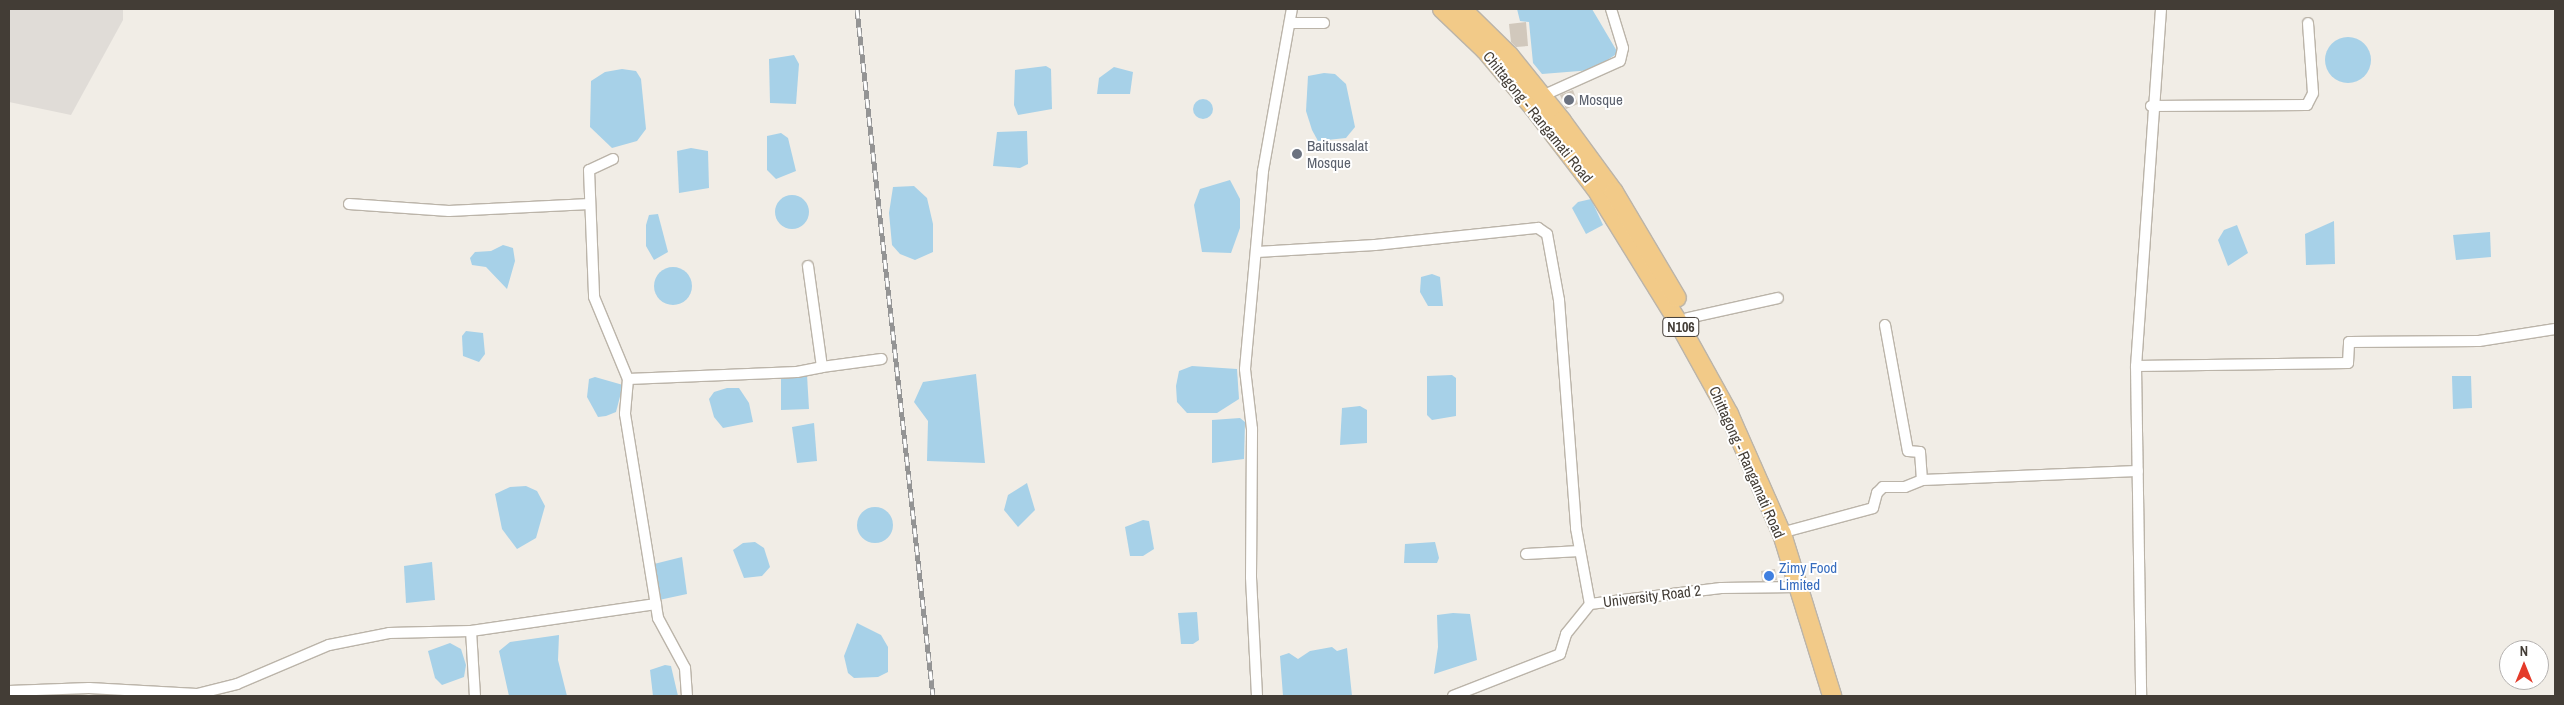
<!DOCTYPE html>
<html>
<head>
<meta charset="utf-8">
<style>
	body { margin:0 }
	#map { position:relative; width:2564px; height:705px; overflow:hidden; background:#f1ede6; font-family:"Archivo Narrow",sans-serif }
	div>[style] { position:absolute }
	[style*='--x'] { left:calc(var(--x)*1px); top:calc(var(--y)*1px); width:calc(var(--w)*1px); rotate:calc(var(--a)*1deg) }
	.industrial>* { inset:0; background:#e0dcd7 }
	.water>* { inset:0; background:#a7d1e8 }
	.round { border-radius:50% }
	.building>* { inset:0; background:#d1c8bc }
	.roads { filter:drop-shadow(1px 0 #bbb4a9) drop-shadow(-1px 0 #bbb4a9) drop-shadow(0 1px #bbb4a9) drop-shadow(0 -1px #bbb4a9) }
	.minor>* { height:10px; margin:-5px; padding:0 5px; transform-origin:5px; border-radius:5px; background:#fff }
	.trunk>* { height:18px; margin:-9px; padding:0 9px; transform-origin:9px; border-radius:9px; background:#f2ca88 }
	.rail>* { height:5px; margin-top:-2.5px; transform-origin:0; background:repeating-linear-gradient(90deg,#fff 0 9px,#949494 0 18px); box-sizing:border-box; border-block:1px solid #949494 }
	.dots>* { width:14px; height:14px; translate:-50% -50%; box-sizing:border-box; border:2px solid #fff; border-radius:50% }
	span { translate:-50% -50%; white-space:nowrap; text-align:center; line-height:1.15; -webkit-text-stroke:4px #fff; paint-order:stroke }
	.shield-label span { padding:1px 4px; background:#fff; border:1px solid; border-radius:4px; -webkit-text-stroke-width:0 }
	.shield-label { font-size:14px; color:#433d36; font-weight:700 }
	.worship-label { font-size:15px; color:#5b616d }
	.left { translate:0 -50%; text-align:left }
	.street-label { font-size:15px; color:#433d36 }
	.shop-label { font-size:15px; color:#366cbe }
	.frame { position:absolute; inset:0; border:10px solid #433d36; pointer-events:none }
	.north { position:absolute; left:2499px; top:640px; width:50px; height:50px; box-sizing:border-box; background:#fff; border:1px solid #b4b1af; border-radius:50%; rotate:0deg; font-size:14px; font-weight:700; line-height:20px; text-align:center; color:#433d36 }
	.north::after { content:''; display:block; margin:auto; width:18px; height:22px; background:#e43b2a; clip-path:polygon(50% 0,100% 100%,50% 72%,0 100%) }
</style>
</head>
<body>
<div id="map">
	<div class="industrial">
		<div style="clip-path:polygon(9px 9px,123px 9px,123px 20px,71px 115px,9px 102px)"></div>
	</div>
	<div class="water">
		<div style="clip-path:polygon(1517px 9px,1592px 9px,1618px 53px,1592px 70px,1542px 74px,1533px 63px,1529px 22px,1520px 21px)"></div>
		<div class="round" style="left:2325px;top:37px;width:46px;height:46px"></div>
		<div style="clip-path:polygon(794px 55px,799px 64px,796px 104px,770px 103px,769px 59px)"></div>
		<div style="clip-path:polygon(1046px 66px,1051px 69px,1052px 109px,1018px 115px,1014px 105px,1015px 70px)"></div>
		<div style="clip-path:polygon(1114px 67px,1133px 72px,1130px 94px,1097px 94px,1099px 78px)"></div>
		<div style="clip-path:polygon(622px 69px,636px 71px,641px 79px,646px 129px,637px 141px,612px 148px,590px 127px,591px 81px,605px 72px)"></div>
		<div style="clip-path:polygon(1324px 73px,1335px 74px,1346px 84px,1355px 127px,1346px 138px,1318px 141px,1312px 130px,1306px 111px,1308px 76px)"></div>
		<div class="round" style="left:1193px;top:99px;width:20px;height:20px"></div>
		<div style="clip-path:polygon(1027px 131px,1028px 164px,1020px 168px,993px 166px,997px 132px)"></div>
		<div style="clip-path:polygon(781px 133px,788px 138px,796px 171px,776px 179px,767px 170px,767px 136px)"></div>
		<div style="clip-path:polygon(691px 148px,708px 151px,709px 188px,679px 193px,677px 151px)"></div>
		<div style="clip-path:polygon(1230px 180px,1240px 199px,1240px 228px,1231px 253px,1202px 252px,1194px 205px,1200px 189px)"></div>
		<div style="clip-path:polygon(914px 186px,927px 198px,933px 224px,933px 252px,915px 260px,900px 254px,892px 245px,889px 213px,893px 187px)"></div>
		<div class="round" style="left:775px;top:195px;width:34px;height:34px"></div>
		<div style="clip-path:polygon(1591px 199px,1603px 225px,1586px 234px,1572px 208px,1578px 202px)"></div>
		<div style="clip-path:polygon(658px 214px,668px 252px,654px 260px,646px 246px,646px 225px,649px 215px)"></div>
		<div style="clip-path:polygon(2334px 221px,2335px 264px,2306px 265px,2305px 234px)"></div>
		<div style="clip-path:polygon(2237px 225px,2248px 253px,2228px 266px,2218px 240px,2224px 230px)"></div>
		<div style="clip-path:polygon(2490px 232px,2491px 257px,2456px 260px,2453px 235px)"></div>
		<div style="clip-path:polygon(503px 245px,513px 248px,515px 261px,507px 289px,486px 267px,472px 265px,470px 258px,475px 252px,491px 251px)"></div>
		<div class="round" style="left:654px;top:267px;width:38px;height:38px"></div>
		<div style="clip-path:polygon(1432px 274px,1440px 277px,1443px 306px,1428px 306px,1420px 292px,1421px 277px)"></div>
		<div style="clip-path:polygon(466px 331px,483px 333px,485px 354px,479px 362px,463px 356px,462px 336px)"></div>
		<div style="clip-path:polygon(1192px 366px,1237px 369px,1239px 399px,1217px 413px,1187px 413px,1177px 402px,1176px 386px,1179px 371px)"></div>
		<div style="clip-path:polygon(976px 374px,985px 463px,927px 461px,928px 421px,914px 402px,923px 382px)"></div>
		<div style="clip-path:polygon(807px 375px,809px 409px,781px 410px,781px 378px)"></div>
		<div style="clip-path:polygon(1452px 375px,1456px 378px,1456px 416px,1432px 420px,1427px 415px,1427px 376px)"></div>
		<div style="clip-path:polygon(2452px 376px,2471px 376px,2472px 408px,2453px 409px)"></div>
		<div style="clip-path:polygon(595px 377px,623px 385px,616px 412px,606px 416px,598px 417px,587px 397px,589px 379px)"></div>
		<div style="clip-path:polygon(727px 388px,739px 388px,749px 403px,753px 422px,723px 428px,714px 417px,709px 399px,714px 392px)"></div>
		<div style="clip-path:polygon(1360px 406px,1367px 410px,1367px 443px,1340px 445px,1342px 408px)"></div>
		<div style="clip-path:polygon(1240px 418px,1245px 422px,1244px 459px,1212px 463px,1212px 420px)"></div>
		<div style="clip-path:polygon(814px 423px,817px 461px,797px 463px,792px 427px)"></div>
		<div style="clip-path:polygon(1027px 483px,1035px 510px,1018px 527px,1004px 510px,1008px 495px)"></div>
		<div style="clip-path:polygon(526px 486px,537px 491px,545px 506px,536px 538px,517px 549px,502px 529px,495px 494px,510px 487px)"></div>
		<div class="round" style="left:857px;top:507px;width:36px;height:36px"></div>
		<div style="clip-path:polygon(1143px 520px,1149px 521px,1154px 549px,1143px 556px,1130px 556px,1125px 527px)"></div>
		<div style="clip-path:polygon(755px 542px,764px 548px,770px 567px,762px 576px,744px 578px,733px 550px,743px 543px)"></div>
		<div style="clip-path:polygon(1435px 542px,1439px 558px,1437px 563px,1404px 563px,1405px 544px)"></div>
		<div style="clip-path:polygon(682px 557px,687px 594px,659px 600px,654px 564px)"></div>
		<div style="clip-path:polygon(432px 562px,435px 600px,406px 603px,404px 566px)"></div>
		<div style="clip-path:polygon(1197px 612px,1199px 640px,1193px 644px,1181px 644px,1178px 613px)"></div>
		<div style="clip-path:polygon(1453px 613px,1470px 614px,1477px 660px,1434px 674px,1438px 647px,1437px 615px)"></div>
		<div style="clip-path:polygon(857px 623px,881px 635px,888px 647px,888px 672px,878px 677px,854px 678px,848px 673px,844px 656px)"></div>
		<div style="clip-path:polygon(559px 635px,558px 660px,567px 696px,509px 696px,499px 651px,510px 642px)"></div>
		<div style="clip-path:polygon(450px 643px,461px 649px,466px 665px,464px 677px,442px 685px,435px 678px,428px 651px)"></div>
		<div style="clip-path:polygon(1332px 647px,1337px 651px,1347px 648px,1352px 696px,1283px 696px,1280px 656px,1289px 653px,1298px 659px,1310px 651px)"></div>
		<div style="clip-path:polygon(665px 665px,671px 666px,678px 696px,653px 696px,650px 670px)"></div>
	</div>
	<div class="building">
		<div style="clip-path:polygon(1526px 22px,1528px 46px,1516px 47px,1511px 42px,1509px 24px)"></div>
		<div style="clip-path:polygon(1573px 90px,1578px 104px,1566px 109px,1560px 95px)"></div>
		<div style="clip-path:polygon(1775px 569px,1777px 580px,1762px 581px,1761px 571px)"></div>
	</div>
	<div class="roads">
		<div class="minor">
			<div style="--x:2161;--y:9;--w:358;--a:94"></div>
			<div style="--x:2136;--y:366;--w:212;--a:-0.8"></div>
			<div style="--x:2348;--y:363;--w:21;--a:-87"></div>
			<div style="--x:2349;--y:342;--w:130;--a:-0.4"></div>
			<div style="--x:2479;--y:341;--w:77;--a:-9"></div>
			<div style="--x:1291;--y:23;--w:33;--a:0"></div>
			<div style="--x:1542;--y:96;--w:85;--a:-24.2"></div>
			<div style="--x:1620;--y:61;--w:13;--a:-77"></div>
			<div style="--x:1623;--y:48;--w:41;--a:-107.1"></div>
			<div style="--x:2151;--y:106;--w:156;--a:-0.4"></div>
			<div style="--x:2307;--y:105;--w:13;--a:-63"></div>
			<div style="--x:2313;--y:93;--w:70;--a:-94.1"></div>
			<div style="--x:613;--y:159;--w:26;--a:155"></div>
			<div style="--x:589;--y:170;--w:127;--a:87.7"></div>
			<div style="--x:594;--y:297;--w:89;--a:67.5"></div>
			<div style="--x:628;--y:379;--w:35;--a:95"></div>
			<div style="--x:625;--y:414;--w:207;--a:80.8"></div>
			<div style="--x:658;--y:618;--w:57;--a:61.6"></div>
			<div style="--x:685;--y:668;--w:28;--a:86"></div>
			<div style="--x:349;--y:204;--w:100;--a:4"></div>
			<div style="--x:449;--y:211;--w:141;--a:-2.8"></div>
			<div style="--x:1257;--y:252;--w:118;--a:-3.4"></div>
			<div style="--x:1375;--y:245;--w:164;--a:-6"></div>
			<div style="--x:1538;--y:228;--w:11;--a:34"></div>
			<div style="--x:1547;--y:234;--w:67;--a:79.7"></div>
			<div style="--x:1559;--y:300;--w:229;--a:85.7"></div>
			<div style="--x:1576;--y:528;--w:77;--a:79.6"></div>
			<div style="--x:1688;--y:318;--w:92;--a:-12.5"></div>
			<div style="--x:1885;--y:325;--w:128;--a:79.7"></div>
			<div style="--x:1908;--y:451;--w:12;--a:5"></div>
			<div style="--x:1920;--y:452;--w:28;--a:86"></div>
			<div style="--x:2136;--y:366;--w:330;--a:89.1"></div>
			<div style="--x:822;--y:367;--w:60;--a:-7.7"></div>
			<div style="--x:628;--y:379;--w:169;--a:-2.4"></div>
			<div style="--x:797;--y:372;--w:25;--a:-11"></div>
			<div style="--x:822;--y:367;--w:102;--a:-97.9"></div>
			<div style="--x:1788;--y:531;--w:88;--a:-15.1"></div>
			<div style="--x:1873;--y:508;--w:16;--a:-75"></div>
			<div style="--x:1877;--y:493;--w:8;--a:-45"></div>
			<div style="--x:1883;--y:487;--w:22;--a:0"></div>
			<div style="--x:1905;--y:487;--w:18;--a:-22"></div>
			<div style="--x:1922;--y:480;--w:216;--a:-2.4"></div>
			<div style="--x:1526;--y:554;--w:54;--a:-3.2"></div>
			<div style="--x:471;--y:631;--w:65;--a:86.5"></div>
			<div style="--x:9;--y:691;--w:80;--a:-2.1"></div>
			<div style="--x:89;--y:688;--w:108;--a:3.2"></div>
			<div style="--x:197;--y:694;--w:41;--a:-14"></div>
			<div style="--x:237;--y:684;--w:100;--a:-23"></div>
			<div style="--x:329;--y:645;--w:61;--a:-11.3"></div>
			<div style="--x:389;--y:633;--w:82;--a:-1.4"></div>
			<div style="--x:471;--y:631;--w:187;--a:-8.3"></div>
			<div style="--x:1257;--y:696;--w:119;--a:-92.9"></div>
			<div style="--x:1251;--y:577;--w:148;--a:-89.6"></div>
			<div style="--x:1252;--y:429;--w:60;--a:-96.7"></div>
			<div style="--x:1245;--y:369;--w:199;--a:-84.8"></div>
			<div style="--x:1263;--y:171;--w:165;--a:-79.9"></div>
			<div style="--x:1453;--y:696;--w:115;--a:-21.4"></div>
			<div style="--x:1560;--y:654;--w:21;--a:-73"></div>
			<div style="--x:1566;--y:634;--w:38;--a:-51"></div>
			<div style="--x:1590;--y:604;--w:132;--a:-7"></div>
			<div style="--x:1721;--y:588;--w:77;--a:-0.7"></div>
		</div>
		<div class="trunk">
			<div style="--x:1442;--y:9;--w:59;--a:43.6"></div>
			<div style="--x:1485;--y:50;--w:75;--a:49.9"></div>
			<div style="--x:1533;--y:107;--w:103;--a:52.5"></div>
			<div style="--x:1596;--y:189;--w:156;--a:58.3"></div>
			<div style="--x:1678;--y:322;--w:105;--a:61"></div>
			<div style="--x:1729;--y:414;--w:131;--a:66.2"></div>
			<div style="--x:1782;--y:534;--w:170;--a:72.8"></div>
			<div style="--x:1462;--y:9;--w:66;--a:44.4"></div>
			<div style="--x:1509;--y:55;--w:85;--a:51.2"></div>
			<div style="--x:1562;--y:121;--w:88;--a:53.8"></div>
			<div style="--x:1614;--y:192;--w:123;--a:59.3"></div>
		</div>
	</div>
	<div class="rail">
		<div style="--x:857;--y:9;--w:691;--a:83.69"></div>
	</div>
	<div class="dots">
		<div style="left:1569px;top:100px;background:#6b7280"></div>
		<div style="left:1297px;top:154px;background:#6b7280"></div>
		<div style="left:1769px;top:576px;background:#3f7fe0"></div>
	</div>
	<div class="shield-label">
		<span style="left:1681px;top:327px">N106</span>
	</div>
	<div class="worship-label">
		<span class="left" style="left:1579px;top:100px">Mosque</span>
		<span class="left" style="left:1307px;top:154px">Baitussalat<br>Mosque</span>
	</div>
	<div class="street-label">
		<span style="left:1538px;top:117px;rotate:51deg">Chittagong - Rangamati Road</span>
		<span style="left:1747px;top:462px;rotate:66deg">Chittagong - Rangamati Road</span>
		<span style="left:1652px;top:596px;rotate:-7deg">University Road 2</span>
	</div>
	<div class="shop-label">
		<span class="left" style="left:1779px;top:576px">Zimy Food<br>Limited</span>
	</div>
	<div class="frame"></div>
	<div class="north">N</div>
</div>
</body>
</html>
